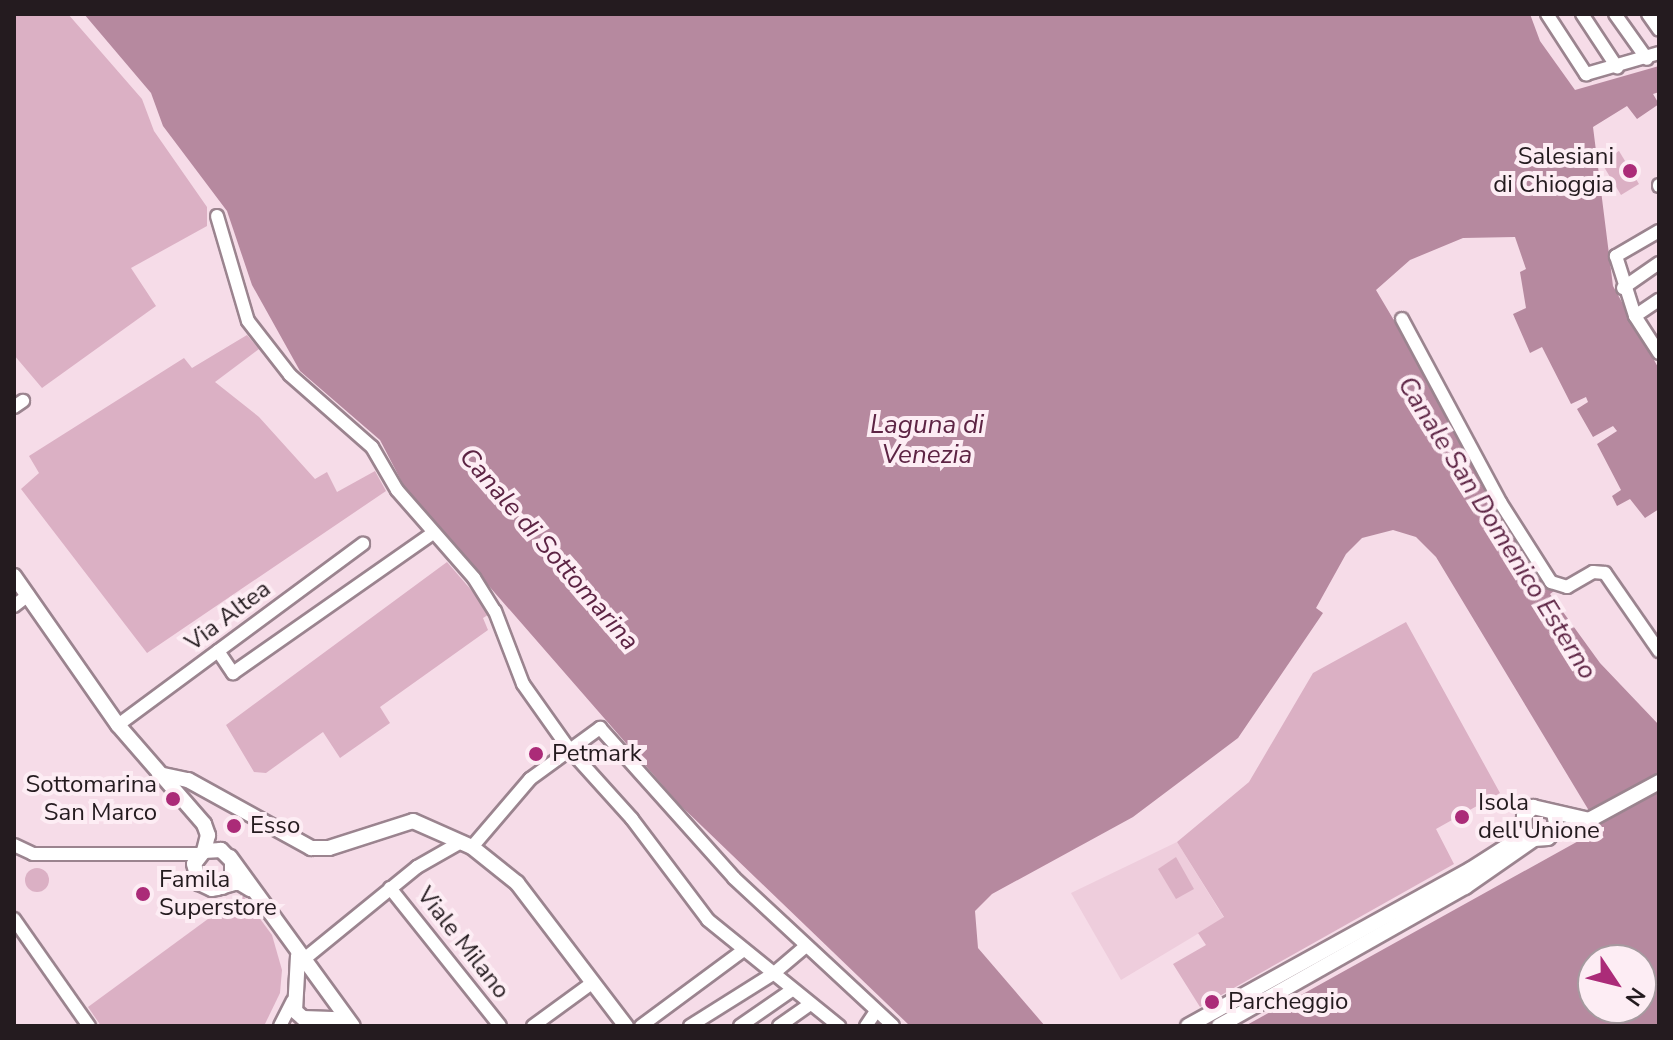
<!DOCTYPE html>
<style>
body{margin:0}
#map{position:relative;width:1673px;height:1040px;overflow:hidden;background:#f6dce8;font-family:"Nunito Sans",sans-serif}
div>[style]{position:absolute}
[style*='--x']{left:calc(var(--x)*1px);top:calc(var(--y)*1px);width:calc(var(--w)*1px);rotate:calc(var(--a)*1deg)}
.built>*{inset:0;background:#eecddc}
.green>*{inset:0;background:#dbb0c4}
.round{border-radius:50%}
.water>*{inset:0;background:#b6899f}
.roads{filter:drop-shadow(2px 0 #9b848f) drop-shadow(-2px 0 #9b848f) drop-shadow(0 2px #9b848f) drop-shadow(0 -2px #9b848f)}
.minor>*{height:12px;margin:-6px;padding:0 6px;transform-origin:6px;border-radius:6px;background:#fff}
.tertiary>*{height:14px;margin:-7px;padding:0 7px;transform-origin:7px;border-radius:7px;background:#fff}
.dots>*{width:22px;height:22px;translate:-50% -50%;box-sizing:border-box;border:4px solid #fdedf4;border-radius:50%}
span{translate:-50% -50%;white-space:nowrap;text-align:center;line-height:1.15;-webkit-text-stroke:8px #fdedf4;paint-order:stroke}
.poi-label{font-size:24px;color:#241b1f}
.right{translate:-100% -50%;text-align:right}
.left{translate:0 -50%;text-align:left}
.street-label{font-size:24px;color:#241b1f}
.water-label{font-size:26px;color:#5d2444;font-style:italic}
.frame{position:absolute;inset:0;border:16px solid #241b1f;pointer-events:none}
.north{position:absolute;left:1577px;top:944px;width:80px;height:80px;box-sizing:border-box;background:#fdedf4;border:2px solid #a6999f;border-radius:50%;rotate:125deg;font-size:22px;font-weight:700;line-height:32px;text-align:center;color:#241b1f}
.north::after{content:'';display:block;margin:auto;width:28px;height:36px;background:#ab2b78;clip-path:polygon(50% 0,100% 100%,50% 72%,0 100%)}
</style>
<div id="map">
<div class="built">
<div style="clip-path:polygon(1177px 842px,1224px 918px,1121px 980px,1071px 893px)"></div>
</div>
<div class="green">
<div style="clip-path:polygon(14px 14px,68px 14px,142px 99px,154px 131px,207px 207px,207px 226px,131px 268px,156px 306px,42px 388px,14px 355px)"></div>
<div style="clip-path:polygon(1619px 151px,1639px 184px,1621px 195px,1601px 162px)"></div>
<div style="clip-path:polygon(247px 335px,259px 349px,215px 382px,259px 417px,315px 479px,327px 472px,337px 492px,375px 471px,386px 491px,147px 653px,21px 489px,39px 473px,29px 456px,184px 358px,192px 368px)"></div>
<div style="clip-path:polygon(447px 562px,491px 613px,483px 618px,488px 630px,380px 707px,390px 723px,340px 758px,323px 732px,266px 773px,254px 772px,226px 725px)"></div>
<div style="clip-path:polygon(1406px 622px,1500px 793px,1436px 829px,1454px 864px,1200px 1007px,1173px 964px,1206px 945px,1198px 933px,1224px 917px,1177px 842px,1249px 782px,1313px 673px)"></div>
<div style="clip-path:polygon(1176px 857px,1194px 889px,1176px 899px,1158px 869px)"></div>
<div class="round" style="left:25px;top:868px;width:24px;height:24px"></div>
<div style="clip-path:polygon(242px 894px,272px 935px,282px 970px,280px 993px,264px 1026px,101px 1026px,88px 1007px)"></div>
</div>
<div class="water">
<div style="clip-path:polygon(evenodd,84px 14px,1530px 14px,1540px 41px,1575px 90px,1659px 66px,1659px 92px,1653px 94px,1659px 104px,1637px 119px,1627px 106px,1593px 127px,1613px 286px,1659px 369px,1659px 509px,1645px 518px,1630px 499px,1617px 506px,1612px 496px,1621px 490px,1597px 444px,1617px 431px,1613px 426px,1593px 437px,1577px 409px,1588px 402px,1586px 397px,1571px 404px,1542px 347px,1530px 353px,1513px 314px,1526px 308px,1520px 272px,1526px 269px,1515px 237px,1463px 238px,1410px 260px,1376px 290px,1456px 425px,1494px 502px,1554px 591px,1550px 594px,1600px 663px,1659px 725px,1659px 1026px,1245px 1026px,1600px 829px,1436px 557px,1416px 537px,1393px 530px,1362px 538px,1346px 554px,1316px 608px,1323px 613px,1238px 738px,1133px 817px,992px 894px,975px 911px,978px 948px,1045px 1026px,910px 1026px,679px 804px,407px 492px,380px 440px,300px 371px,252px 285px,227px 211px,163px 126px,151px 93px,84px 14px,1593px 960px,1641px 960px,1641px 1008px,1593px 1008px,1593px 960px)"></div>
</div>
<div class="roads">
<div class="minor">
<div style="--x:1547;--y:14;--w:72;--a:57"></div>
<div style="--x:1586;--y:74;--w:76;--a:-16"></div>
<div style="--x:1582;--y:14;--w:64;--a:56.6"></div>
<div style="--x:1615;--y:14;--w:55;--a:54.6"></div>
<div style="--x:1648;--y:14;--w:19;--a:55"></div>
<div style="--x:1659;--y:185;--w:1;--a:90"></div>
<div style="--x:217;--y:216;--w:109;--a:73.6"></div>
<div style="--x:248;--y:321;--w:68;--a:52.1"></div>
<div style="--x:290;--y:375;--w:109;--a:41.3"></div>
<div style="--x:372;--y:447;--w:50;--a:59.8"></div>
<div style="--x:397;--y:490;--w:117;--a:48.8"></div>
<div style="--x:474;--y:578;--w:39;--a:58"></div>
<div style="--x:495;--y:611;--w:78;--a:69"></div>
<div style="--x:523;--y:684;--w:80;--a:54.7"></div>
<div style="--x:569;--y:749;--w:94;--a:48"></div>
<div style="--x:632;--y:819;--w:126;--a:53"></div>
<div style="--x:708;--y:920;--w:169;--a:39"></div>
<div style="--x:1659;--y:231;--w:50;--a:149.8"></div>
<div style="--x:1616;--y:256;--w:63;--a:72.4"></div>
<div style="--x:1635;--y:316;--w:44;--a:57"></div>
<div style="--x:1623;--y:288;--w:44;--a:-34.8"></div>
<div style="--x:1635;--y:316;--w:29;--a:-34"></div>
<div style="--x:1402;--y:319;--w:208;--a:61.8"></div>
<div style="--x:1500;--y:502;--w:95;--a:57.5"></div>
<div style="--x:1551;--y:582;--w:17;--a:17"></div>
<div style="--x:1567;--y:587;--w:30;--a:-30"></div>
<div style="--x:1593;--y:572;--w:12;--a:5"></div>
<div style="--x:1605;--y:573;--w:95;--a:55.3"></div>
<div style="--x:14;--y:407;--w:11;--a:-34"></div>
<div style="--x:14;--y:606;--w:18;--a:-38"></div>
<div style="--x:218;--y:651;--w:27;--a:56"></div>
<div style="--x:233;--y:673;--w:244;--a:-35"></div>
<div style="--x:118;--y:725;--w:305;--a:-36.5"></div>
<div style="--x:14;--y:845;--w:21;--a:25"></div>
<div style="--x:33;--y:854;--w:167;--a:0"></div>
<div style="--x:472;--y:847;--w:89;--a:-49.5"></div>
<div style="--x:530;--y:779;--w:87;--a:-36.1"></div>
<div style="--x:600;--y:728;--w:201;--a:48.2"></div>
<div style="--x:734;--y:878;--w:217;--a:42.9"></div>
<div style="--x:390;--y:888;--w:176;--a:51.4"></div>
<div style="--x:14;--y:919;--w:131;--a:55"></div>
<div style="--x:303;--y:960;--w:147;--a:-39.2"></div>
<div style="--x:417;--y:867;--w:51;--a:-29.6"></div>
<div style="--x:280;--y:1026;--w:28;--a:-63"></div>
<div style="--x:533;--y:1026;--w:73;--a:-36.1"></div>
<div style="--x:641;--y:1026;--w:124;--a:-36.5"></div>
<div style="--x:690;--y:1026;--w:98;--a:-32.1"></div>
<div style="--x:773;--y:974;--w:43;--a:-40.3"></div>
<div style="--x:740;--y:1026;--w:63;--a:-34.7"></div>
<div style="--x:779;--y:1026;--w:38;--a:-35"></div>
<div style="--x:866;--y:1026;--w:18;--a:-56"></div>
</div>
<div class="tertiary">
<div style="--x:14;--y:576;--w:182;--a:55.1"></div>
<div style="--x:118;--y:725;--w:131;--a:49"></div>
<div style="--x:204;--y:824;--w:12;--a:70"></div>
<div style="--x:208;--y:835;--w:16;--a:104"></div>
<div style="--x:159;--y:774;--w:30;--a:12"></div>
<div style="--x:188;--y:780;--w:141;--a:28.9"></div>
<div style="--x:311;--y:848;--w:18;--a:0"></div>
<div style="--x:329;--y:848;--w:88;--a:-17.8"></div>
<div style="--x:413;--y:821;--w:64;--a:23.8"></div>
<div style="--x:472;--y:847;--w:58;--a:38.7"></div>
<div style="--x:517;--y:883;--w:180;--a:52.7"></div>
<div style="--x:1554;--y:813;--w:15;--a:79"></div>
<div style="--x:1557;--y:828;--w:13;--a:132"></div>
<div style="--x:1548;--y:838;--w:14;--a:176"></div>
<div style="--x:1534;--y:839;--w:11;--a:-142"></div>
<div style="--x:1525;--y:832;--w:16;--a:-94"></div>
<div style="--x:1524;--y:816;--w:13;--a:-45"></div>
<div style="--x:1533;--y:807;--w:57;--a:13.1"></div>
<div style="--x:1589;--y:820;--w:80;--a:-28.5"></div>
<div style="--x:230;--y:857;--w:209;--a:54"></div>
<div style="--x:222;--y:887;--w:15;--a:-48"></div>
<div style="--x:232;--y:876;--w:15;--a:-90"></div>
<div style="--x:232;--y:861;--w:16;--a:-135"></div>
<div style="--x:221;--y:850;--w:17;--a:177"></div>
<div style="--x:204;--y:851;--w:16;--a:128"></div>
<div style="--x:194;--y:864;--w:20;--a:75"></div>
<div style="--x:199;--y:883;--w:14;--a:25"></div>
<div style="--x:212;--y:889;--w:5;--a:-11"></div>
<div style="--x:217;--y:888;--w:18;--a:-16"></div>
<div style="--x:234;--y:883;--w:6;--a:0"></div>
<div style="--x:240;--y:883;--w:12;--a:31"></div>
<div style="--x:298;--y:956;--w:55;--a:93.1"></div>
<div style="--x:295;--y:1011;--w:11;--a:41"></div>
<div style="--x:303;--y:1018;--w:29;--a:2"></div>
<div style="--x:332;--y:1019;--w:12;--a:35"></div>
<div style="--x:1188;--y:1026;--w:322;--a:-29"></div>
<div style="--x:1470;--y:870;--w:46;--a:-32.7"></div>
<div style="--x:1509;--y:845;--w:22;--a:-51"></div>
<div style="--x:1219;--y:1026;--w:283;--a:-29.5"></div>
<div style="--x:1465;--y:887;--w:84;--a:-34.8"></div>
</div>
</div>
<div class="dots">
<div style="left:1630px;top:171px;background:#ab2b78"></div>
<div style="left:536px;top:754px;background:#ab2b78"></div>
<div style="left:173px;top:799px;background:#ab2b78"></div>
<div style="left:1462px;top:817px;background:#ab2b78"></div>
<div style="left:234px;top:826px;background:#ab2b78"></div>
<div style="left:143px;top:894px;background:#ab2b78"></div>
<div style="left:1212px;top:1002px;background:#ab2b78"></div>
</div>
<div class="poi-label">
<span class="right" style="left:1614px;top:171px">Salesiani<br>di Chioggia</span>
<span class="left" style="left:552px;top:754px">Petmark</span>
<span class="right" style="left:157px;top:799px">Sottomarina<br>San Marco</span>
<span class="left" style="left:1478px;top:817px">Isola<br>dell'Unione</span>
<span class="left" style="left:250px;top:826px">Esso</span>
<span class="left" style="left:159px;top:894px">Famila<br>Superstore</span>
<span class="left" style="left:1228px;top:1002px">Parcheggio</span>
</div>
<div class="street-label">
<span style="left:228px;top:616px;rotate:-37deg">Via Altea</span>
<span style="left:463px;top:943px;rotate:52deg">Viale Milano</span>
</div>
<div class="water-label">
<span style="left:927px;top:440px">Laguna di<br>Venezia</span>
<span style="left:1497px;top:528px;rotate:58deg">Canale San Domenico Esterno</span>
<span style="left:549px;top:549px;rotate:49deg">Canale di Sottomarina</span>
</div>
<div class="frame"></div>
<div class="north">N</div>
</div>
